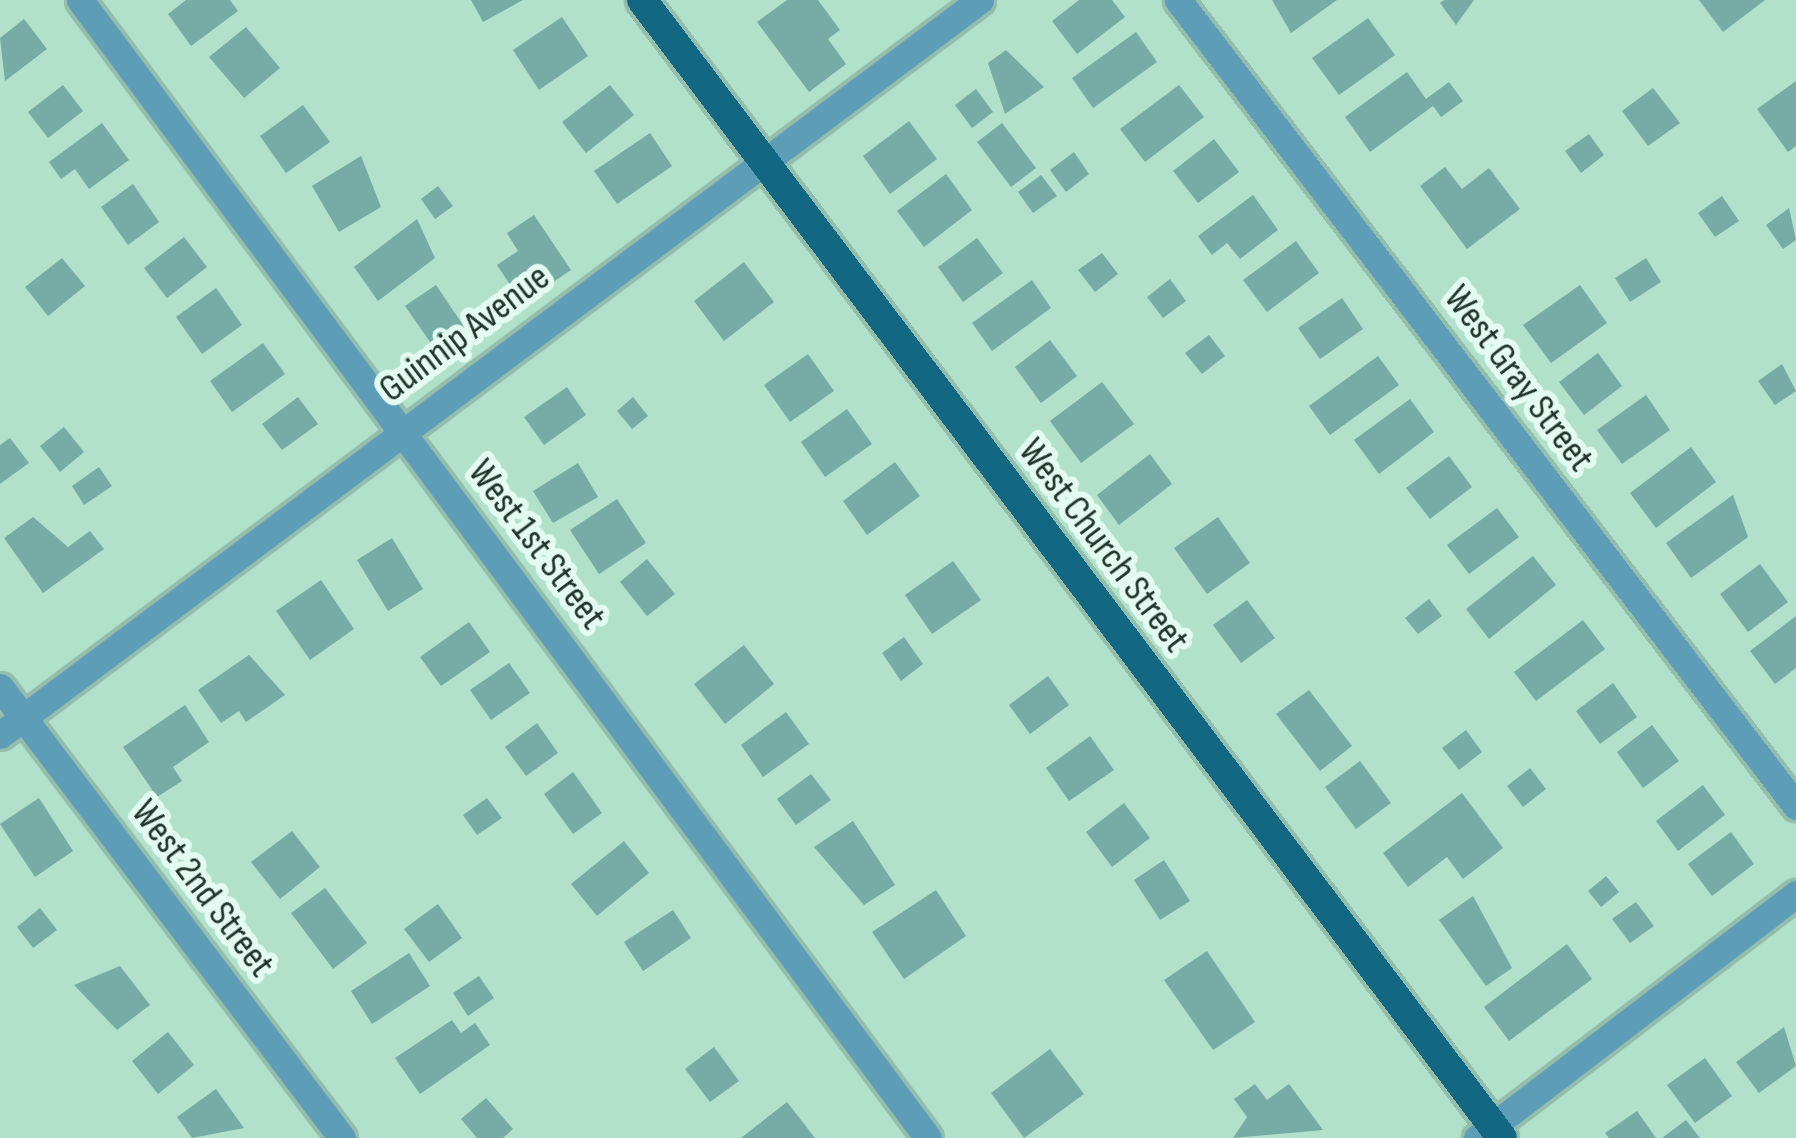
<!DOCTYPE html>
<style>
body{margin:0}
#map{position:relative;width:1796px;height:1138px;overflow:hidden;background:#b1e0cb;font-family:"Sofia Sans Condensed",sans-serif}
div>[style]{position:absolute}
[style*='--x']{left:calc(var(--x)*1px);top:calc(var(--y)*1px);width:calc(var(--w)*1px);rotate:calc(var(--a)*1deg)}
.building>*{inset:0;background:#76aca5}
.roads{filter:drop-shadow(3px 0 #94bdab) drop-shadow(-3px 0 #94bdab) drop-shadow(0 3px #94bdab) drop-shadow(0 -3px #94bdab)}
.street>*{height:27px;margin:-13.5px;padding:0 13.5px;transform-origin:13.5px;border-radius:13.5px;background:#5d9db7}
.primary>*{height:30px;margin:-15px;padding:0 15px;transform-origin:15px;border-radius:15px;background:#126883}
span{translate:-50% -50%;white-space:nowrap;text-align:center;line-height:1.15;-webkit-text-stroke:12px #e3fbf0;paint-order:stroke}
.street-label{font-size:39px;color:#20332b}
</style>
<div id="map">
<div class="building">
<div style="clip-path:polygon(186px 0,230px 0,238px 11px,191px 46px,168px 14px)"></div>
<div style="clip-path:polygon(471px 0,523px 0,483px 22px)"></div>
<div style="clip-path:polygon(787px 0,818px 0,840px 30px,828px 39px,846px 64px,809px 92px,757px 22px)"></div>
<div style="clip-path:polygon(1079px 0,1112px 0,1125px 17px,1077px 54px,1052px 21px)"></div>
<div style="clip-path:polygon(1272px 0,1337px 0,1291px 33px)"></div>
<div style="clip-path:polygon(1474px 0,1456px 25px,1440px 3px,1444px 0)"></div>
<div style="clip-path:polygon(1699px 0,1765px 0,1723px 32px)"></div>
<div style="clip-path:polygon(562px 17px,588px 56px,539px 90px,513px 50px)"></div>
<div style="clip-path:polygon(1368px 18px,1395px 55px,1339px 95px,1312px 58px)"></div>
<div style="clip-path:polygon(24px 19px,47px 49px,5px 81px,0 38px)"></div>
<div style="clip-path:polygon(246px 27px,280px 68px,244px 98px,209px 57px)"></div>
<div style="clip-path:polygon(1136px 32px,1157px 62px,1093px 108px,1072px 78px)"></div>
<div style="clip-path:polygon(1006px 50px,1044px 87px,1005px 114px,988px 63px)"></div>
<div style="clip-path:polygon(1407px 72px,1426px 99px,1449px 82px,1463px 101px,1441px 117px,1433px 106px,1370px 152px,1345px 117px)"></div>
<div style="clip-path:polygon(1796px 81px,1796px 146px,1788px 152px,1757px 109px)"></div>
<div style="clip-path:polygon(63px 85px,83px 111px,48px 138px,28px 112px)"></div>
<div style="clip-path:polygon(610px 85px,634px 115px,586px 153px,562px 122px)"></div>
<div style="clip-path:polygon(1179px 85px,1204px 117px,1145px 162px,1120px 129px)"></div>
<div style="clip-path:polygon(1653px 88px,1680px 123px,1648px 146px,1622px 111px)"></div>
<div style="clip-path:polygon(976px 89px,993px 112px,972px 128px,955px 105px)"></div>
<div style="clip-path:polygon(303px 105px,330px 142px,286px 173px,260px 136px)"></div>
<div style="clip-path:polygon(909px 121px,937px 159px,890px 194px,863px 156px)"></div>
<div style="clip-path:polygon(102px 123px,129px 160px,89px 189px,75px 169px,61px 179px,49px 162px)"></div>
<div style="clip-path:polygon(1002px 123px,1036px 168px,1011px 187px,977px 142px)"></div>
<div style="clip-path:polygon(650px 133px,672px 166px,617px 204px,594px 171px)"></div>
<div style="clip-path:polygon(1589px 134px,1604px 155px,1581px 173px,1565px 151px)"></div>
<div style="clip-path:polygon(1214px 139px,1239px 172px,1198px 203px,1173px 171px)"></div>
<div style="clip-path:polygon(1074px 152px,1089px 174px,1066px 192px,1050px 170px)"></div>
<div style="clip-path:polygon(361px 156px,381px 207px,339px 232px,312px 186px)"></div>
<div style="clip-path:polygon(1445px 167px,1462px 189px,1489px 168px,1520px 209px,1467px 249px,1420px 186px)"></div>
<div style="clip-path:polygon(946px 174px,972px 210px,924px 247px,897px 211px)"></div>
<div style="clip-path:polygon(1041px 175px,1057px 196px,1033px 213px,1018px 192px)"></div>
<div style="clip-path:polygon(133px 184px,159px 222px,128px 245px,101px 207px)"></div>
<div style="clip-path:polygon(438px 186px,453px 206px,435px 219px,421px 199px)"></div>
<div style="clip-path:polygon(1253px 195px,1278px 230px,1240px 259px,1227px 243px,1212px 255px,1198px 236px)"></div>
<div style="clip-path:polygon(1722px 196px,1739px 221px,1715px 237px,1698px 213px)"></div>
<div style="clip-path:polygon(1789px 208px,1796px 240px,1783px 249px,1766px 225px)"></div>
<div style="clip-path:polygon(534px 215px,571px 270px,522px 303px,497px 265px,518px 251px,507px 233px)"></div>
<div style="clip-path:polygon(417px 219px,435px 258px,378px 301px,354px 267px)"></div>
<div style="clip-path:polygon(184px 237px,207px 267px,167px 298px,144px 268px)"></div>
<div style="clip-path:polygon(977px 238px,1003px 273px,963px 302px,938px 267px)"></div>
<div style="clip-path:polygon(1296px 241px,1319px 273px,1267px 312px,1243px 280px)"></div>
<div style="clip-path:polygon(1102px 253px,1118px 274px,1095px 292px,1078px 270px)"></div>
<div style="clip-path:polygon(62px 258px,85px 286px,48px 316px,25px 287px)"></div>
<div style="clip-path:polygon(1646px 258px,1661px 282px,1630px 302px,1615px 278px)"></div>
<div style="clip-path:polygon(744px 262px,774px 302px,724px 341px,694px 301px)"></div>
<div style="clip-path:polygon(1170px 279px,1186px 301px,1163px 318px,1147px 297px)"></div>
<div style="clip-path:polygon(1032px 280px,1051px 308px,992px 351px,972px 323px)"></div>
<div style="clip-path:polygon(436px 285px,467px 331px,437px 352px,405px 306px)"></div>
<div style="clip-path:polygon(1580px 285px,1607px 323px,1551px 363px,1523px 325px)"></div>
<div style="clip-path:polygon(216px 288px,242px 325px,202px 354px,176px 317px)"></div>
<div style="clip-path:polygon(1342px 298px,1363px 329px,1320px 359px,1298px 328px)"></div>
<div style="clip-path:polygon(1209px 335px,1225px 356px,1202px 374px,1185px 353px)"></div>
<div style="clip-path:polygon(1050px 340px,1077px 376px,1041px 403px,1015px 367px)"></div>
<div style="clip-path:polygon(263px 343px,285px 374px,232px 412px,210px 381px)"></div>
<div style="clip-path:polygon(1598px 353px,1622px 386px,1584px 415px,1559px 382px)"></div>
<div style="clip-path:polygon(808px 354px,834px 391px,790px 422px,764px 385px)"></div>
<div style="clip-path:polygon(1378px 356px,1399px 385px,1330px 435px,1309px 406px)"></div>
<div style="clip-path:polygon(1782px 364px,1796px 391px,1775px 405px,1758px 381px)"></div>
<div style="clip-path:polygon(1102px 382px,1134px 424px,1081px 463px,1050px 421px)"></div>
<div style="clip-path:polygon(567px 387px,586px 415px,544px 445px,524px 417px)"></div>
<div style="clip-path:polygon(1646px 395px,1670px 430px,1622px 464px,1597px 430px)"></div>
<div style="clip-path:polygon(298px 397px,318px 424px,282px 450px,262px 424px)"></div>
<div style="clip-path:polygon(633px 397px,648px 416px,632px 429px,617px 411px)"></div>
<div style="clip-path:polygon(1410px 399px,1434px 432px,1379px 474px,1354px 440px)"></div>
<div style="clip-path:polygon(847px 409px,872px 444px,825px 477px,801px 442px)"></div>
<div style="clip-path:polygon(64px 427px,84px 452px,60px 472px,40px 446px)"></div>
<div style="clip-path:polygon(10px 438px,29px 463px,0 484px,0 445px)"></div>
<div style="clip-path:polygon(1691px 447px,1716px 482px,1656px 528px,1630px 493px)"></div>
<div style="clip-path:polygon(1150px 454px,1172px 484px,1119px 525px,1097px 495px)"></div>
<div style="clip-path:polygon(1449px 456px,1472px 487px,1430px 519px,1406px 488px)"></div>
<div style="clip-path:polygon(895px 462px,920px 496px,867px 535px,843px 501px)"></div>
<div style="clip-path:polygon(578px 463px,598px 497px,553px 523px,533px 491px)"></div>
<div style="clip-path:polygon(99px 467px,112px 486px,84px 505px,72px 486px)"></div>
<div style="clip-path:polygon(1733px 495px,1748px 537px,1691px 578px,1666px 543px)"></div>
<div style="clip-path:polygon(617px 499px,646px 543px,599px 574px,570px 530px)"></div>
<div style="clip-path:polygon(1497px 508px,1519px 537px,1469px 574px,1447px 545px)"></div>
<div style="clip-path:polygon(33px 517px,68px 547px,90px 531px,104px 549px,43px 593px,4px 538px)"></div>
<div style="clip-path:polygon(1218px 517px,1250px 563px,1207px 594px,1174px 548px)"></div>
<div style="clip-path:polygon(392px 538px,423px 589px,388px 611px,357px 560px)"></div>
<div style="clip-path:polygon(1533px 556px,1556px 585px,1489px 639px,1466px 609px)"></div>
<div style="clip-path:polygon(647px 559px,675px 594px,647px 616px,620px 582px)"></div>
<div style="clip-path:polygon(953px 561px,981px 600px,932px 634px,905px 595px)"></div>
<div style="clip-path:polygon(1760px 564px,1788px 602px,1748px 632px,1720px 594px)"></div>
<div style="clip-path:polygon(321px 580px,354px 629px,310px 660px,276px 611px)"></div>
<div style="clip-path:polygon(1429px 599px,1442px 616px,1418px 634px,1405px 618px)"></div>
<div style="clip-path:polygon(1247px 600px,1275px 638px,1241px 663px,1213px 625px)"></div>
<div style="clip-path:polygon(1796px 616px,1796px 668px,1775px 684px,1750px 651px)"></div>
<div style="clip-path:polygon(1583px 620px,1605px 649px,1536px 701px,1514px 672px)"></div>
<div style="clip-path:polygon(469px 622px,490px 652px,441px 686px,420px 657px)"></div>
<div style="clip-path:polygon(904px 637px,923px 664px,901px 681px,882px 653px)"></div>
<div style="clip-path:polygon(744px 645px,774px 684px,725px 724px,694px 684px)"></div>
<div style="clip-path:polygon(249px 655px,285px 695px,246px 722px,239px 711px,221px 723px,198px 690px)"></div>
<div style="clip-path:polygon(509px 663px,530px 693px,491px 720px,470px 690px)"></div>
<div style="clip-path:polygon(1048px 676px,1069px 705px,1030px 734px,1009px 705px)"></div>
<div style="clip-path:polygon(1613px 683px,1637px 717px,1600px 744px,1576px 711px)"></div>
<div style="clip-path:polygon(1309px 690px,1352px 746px,1320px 771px,1276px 714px)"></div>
<div style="clip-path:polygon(185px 705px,209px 742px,173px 767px,182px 781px,157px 797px,123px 747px)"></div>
<div style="clip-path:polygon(786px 712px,809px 744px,763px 777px,741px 745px)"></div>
<div style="clip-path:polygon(537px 723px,558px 753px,526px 776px,505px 747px)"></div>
<div style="clip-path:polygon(1652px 725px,1679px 761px,1643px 788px,1617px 752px)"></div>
<div style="clip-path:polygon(1466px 730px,1482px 752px,1459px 770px,1442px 748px)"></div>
<div style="clip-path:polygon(1090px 736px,1114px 770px,1069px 801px,1046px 768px)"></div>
<div style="clip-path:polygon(1360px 761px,1391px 803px,1356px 829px,1325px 787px)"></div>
<div style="clip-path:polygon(1530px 768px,1546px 789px,1523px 807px,1507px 786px)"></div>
<div style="clip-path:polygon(573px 772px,602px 813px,573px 834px,544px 794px)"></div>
<div style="clip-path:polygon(811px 774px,831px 800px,796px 825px,777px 799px)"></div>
<div style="clip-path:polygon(1703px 785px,1725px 815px,1678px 851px,1656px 821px)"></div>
<div style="clip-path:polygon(1462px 793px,1503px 848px,1463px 879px,1447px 857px,1408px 887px,1383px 853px)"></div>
<div style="clip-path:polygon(39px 798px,73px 851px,35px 877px,0 824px)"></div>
<div style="clip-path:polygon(487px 798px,502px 818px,477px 835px,463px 815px)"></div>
<div style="clip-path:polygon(1124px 803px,1150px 838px,1112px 867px,1086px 832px)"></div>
<div style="clip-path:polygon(853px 821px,895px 885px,864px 905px,814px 847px)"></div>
<div style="clip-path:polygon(292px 831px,320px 867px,280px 899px,251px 862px)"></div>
<div style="clip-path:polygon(1731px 832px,1754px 864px,1712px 896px,1688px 864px)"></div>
<div style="clip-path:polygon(624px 841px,649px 873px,597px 916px,571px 884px)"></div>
<div style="clip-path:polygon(1164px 860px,1190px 901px,1160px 920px,1134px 880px)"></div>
<div style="clip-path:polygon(1606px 876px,1619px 892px,1601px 907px,1588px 891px)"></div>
<div style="clip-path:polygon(325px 888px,367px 943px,333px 969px,291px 913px)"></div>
<div style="clip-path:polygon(936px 890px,966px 936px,904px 979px,872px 932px)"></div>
<div style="clip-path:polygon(1473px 896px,1512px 968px,1486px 986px,1439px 920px)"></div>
<div style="clip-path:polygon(1636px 902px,1654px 926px,1630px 943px,1612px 919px)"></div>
<div style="clip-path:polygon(438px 904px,462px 938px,429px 962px,404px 929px)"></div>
<div style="clip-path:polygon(40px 908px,57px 930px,33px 948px,17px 927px)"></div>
<div style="clip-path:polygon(673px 910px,691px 938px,643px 971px,624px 942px)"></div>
<div style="clip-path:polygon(1567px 944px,1592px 979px,1509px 1041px,1484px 1007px)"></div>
<div style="clip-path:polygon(1207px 951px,1255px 1022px,1213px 1050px,1164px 980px)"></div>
<div style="clip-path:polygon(409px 953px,430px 986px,372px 1024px,351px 991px)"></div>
<div style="clip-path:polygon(120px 966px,150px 1005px,117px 1030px,74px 985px)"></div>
<div style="clip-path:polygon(479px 976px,494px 998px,468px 1016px,453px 993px)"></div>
<div style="clip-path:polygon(452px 1020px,461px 1033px,475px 1023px,490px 1045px,420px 1094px,395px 1058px)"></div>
<div style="clip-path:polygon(1784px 1027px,1796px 1066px,1759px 1093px,1736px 1062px)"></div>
<div style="clip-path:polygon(168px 1032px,194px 1065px,158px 1094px,132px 1061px)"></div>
<div style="clip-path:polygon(714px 1047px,739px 1081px,710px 1102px,685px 1069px)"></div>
<div style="clip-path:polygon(1050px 1049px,1084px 1094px,1024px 1138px,991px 1093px)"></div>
<div style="clip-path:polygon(1705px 1058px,1732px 1096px,1695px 1123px,1667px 1085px)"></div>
<div style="clip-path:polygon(1255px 1084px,1267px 1100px,1289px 1084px,1323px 1130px,1233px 1138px,1247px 1117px,1234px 1099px)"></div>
<div style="clip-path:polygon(216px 1089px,244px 1128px,192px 1138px,177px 1117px)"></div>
<div style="clip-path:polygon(486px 1098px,513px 1129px,503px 1138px,477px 1138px,461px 1119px)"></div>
<div style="clip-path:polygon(787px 1102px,815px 1138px,741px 1138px)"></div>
<div style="clip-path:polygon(1637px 1111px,1656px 1138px,1609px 1138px,1605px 1133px)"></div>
<div style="clip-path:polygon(1686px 1120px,1700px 1138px,1662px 1138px)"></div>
</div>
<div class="roads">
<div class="street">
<div style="--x:80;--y:0;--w:1419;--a:53.31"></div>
<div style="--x:1178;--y:0;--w:1016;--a:52.52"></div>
<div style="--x:0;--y:687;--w:566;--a:52.83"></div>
<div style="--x:0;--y:735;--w:1225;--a:-36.87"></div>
<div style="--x:1477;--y:1138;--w:402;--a:-37.4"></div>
</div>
<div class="primary">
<div style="--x:642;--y:0;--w:1426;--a:52.92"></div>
</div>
</div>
<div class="street-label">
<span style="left:465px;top:334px;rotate:-37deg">Guinnip Avenue</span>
<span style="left:1518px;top:379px;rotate:53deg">West Gray Street</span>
<span style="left:536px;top:545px;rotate:53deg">West 1st Street</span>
<span style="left:1103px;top:546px;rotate:53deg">West Church Street</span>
<span style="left:202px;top:889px;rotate:53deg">West 2nd Street</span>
</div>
</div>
